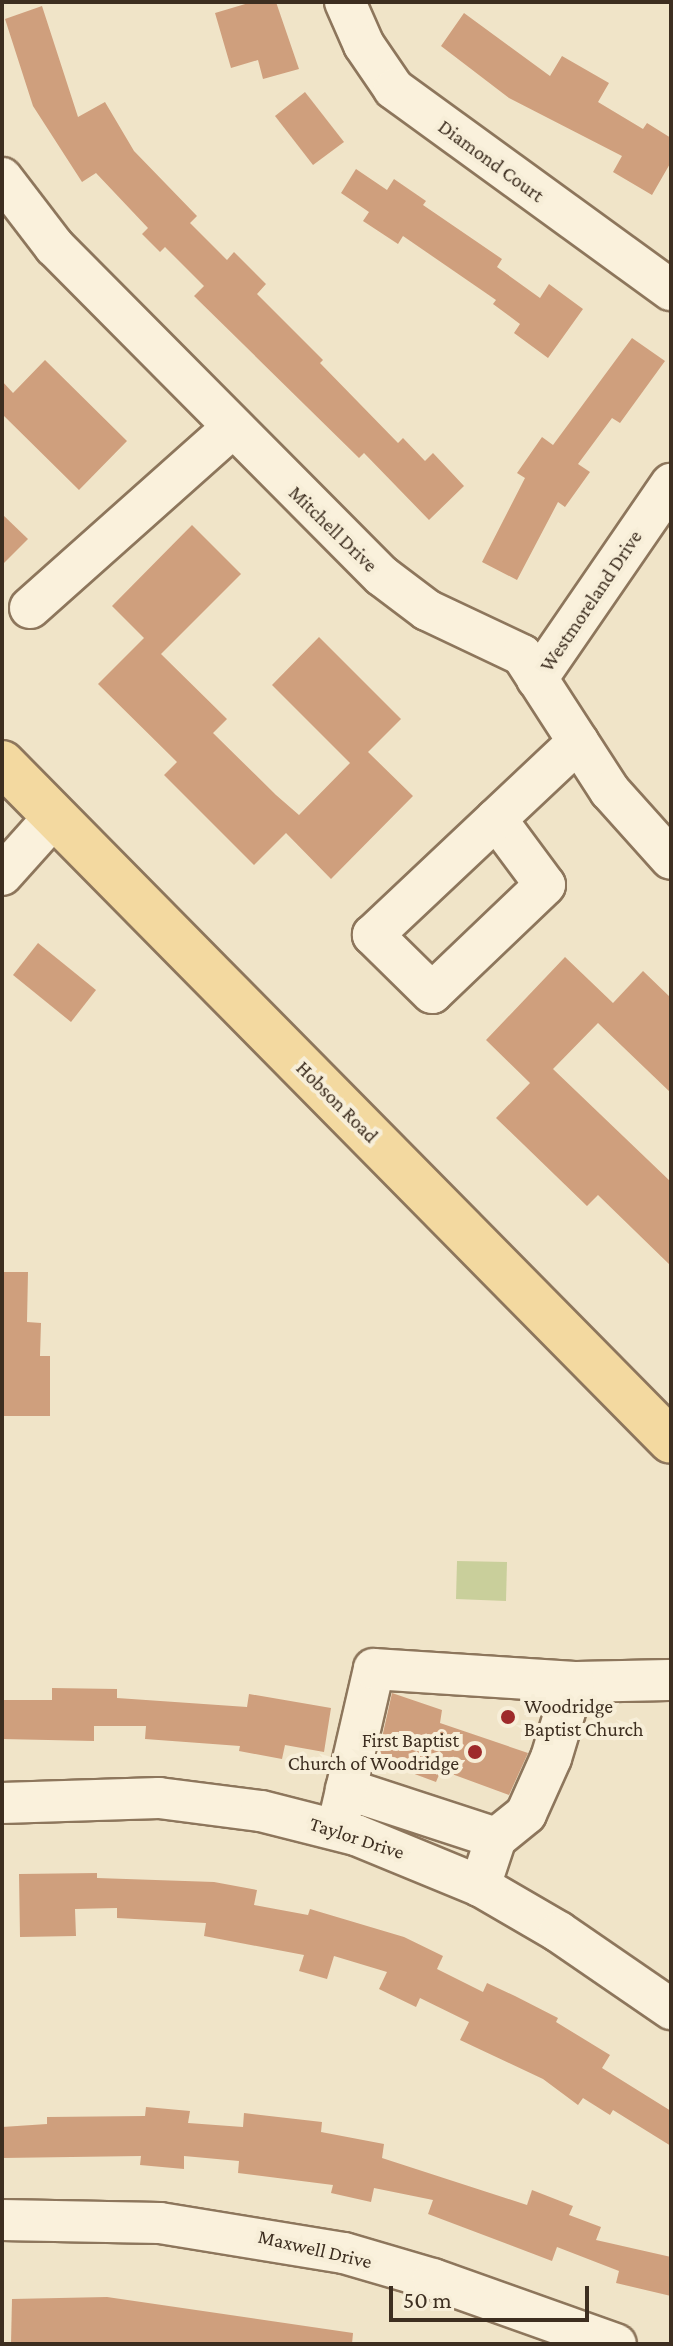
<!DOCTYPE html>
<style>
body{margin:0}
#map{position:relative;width:673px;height:2346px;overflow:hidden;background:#f0e4c8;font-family:"Crimson Pro",serif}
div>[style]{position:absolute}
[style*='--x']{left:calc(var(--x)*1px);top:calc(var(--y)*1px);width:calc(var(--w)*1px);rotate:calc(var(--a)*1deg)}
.green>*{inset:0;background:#c9cf9b}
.building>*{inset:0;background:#cf9f7d}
.roads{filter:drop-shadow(2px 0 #8d765c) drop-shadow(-2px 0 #8d765c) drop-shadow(0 2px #8d765c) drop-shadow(0 -2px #8d765c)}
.minor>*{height:40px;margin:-20px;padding:0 20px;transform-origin:20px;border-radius:20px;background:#faf1dc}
.major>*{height:44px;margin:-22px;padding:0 22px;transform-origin:22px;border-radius:22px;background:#f3d9a0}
.dots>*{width:22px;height:22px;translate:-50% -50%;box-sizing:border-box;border:4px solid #f7eed8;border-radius:50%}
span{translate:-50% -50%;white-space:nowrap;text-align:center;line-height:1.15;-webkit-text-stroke:8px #f7eed8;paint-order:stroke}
.street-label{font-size:20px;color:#3d2e20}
.poi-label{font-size:20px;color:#3d2e20}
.left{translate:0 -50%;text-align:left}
.right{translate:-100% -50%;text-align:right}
.frame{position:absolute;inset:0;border:4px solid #3d2e20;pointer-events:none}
.scale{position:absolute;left:389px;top:2286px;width:200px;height:36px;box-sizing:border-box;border:4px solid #3d2e20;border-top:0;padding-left:10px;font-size:24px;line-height:28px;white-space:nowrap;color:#3d2e20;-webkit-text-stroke:6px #f7eed8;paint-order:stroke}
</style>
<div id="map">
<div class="green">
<div style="clip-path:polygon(457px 1561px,507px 1562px,506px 1601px,456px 1599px)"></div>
</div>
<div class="building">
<div style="clip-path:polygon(252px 2px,276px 2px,299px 69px,263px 79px,258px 60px,231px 68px,215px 13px)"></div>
<div style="clip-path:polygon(42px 6px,78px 117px,105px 102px,134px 151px,197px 216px,190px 223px,227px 260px,234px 252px,266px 284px,257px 294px,323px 360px,320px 363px,398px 443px,403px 438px,425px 461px,433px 453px,464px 486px,429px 520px,364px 453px,359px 458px,194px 296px,204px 286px,165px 247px,160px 252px,142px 234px,148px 228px,96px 173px,82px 182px,33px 106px,5px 19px)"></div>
<div style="clip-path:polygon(464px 13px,550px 76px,562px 56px,609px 83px,598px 102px,643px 129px,647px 123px,671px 138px,671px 162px,652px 195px,613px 172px,622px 156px,509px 98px,441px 46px)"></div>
<div style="clip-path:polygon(305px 92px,344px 142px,313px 165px,275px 116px)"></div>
<div style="clip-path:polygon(356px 169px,387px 190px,394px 179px,426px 201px,423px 205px,502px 259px,497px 267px,540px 298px,549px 284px,583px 309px,548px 358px,514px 333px,520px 324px,493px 304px,496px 300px,403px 236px,398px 244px,363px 221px,369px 212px,341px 193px)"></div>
<div style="clip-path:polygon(632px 338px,665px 361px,620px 423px,612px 418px,578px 464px,590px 472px,565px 507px,558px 502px,517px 580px,482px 562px,525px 478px,517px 473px,542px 437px,553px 445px)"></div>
<div style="clip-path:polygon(45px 360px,127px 441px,79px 490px,2px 414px,2px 381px,13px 393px)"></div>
<div style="clip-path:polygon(2px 514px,28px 539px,2px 565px)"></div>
<div style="clip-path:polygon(192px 525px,241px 574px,161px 654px,227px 719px,213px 733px,276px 795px,299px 815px,350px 763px,272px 685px,319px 637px,401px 719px,368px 752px,413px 796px,331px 879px,286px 833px,254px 865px,164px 775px,177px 762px,98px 684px,144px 638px,112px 606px)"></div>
<div style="clip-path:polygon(38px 943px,96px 990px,71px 1022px,13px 975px)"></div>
<div style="clip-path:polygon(565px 957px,613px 1003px,643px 971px,671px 998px,671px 1093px,598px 1023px,553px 1069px,671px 1182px,671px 1266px,598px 1195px,587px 1206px,496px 1118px,530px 1083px,486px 1040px)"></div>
<div style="clip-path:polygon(2px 1272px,28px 1272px,27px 1322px,41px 1323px,40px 1356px,50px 1356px,50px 1416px,2px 1416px)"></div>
<div style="clip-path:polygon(52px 1688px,117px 1689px,117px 1698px,247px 1707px,249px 1694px,331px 1708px,324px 1752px,285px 1745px,282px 1759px,239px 1751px,240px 1746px,145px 1739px,146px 1726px,94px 1726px,94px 1741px,2px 1739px,2px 1700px,52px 1700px)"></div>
<div style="clip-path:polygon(392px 1693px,442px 1710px,440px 1723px,528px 1753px,509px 1795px,441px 1770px,436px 1782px,377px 1760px)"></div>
<div style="clip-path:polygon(97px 1873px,97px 1878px,214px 1882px,257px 1890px,254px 1905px,308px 1915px,310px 1909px,404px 1937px,443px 1956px,437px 1969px,483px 1992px,487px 1983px,515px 1996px,558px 2018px,556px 2022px,610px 2055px,602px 2068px,671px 2111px,671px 2146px,613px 2110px,610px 2115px,583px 2098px,578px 2105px,543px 2079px,460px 2040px,469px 2022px,420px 1998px,416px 2007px,379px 1989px,387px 1972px,334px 1956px,327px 1979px,299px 1971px,304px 1955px,204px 1936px,206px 1923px,117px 1918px,117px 1908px,75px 1909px,76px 1936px,20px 1937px,19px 1874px)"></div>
<div style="clip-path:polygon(146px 2107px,190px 2111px,188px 2123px,243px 2127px,244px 2113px,322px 2122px,321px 2132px,384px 2144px,382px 2158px,527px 2205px,532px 2190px,573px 2206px,569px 2215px,601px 2227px,596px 2240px,671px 2257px,671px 2296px,616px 2283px,619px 2271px,557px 2247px,552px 2261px,428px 2214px,433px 2200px,374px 2188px,371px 2202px,331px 2193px,333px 2185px,238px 2173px,239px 2161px,184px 2156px,184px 2169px,140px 2165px,141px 2156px,2px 2158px,2px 2127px,47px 2124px,47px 2117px,145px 2116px)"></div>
<div style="clip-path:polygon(107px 2297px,353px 2333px,352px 2344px,11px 2344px,12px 2299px)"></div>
</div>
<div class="roads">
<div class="minor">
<div style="--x:345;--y:2;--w:47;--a:66.2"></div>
<div style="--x:364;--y:45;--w:53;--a:55.7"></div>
<div style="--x:394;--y:89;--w:342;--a:36"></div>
<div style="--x:2;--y:178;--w:86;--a:52.6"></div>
<div style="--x:54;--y:246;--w:465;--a:45.2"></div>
<div style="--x:382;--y:576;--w:56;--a:37.1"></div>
<div style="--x:427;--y:610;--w:105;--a:25.3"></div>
<div style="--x:522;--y:655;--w:162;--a:57.1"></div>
<div style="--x:610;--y:791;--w:91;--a:48.1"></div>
<div style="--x:30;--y:608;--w:271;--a:-41.7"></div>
<div style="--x:537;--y:679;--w:237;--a:-55.5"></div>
<div style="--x:496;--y:819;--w:82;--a:53.4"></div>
<div style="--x:545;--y:885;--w:156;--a:136.3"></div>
<div style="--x:432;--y:993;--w:83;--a:-135.5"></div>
<div style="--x:373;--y:935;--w:282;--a:-43.3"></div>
<div style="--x:2;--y:875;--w:79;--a:-48.1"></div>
<div style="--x:574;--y:1682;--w:97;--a:-1.2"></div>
<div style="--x:346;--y:1789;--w:158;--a:18.1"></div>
<div style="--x:2;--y:1803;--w:157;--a:-1.8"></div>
<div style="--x:159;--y:1798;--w:103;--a:7.3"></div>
<div style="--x:261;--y:1811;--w:98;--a:14.2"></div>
<div style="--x:356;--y:1835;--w:134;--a:22.4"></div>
<div style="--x:480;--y:1886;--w:91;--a:30.2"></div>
<div style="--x:559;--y:1932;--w:136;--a:34.5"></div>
<div style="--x:337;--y:1829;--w:164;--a:-77"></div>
<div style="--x:374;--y:1669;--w:200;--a:3.7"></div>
<div style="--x:574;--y:1682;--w:79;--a:106.8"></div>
<div style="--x:551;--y:1758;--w:61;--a:114.1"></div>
<div style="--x:526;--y:1814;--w:38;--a:141"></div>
<div style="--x:496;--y:1838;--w:51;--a:108.4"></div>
<div style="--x:2;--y:2220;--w:158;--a:1.1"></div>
<div style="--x:160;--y:2223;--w:186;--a:9.3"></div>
<div style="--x:344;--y:2253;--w:93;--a:16.3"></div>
<div style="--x:433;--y:2279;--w:194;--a:19.6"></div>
</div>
<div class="major">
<div style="--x:2;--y:763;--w:952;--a:45.38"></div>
</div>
</div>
<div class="dots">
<div style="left:508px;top:1717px;background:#9e2a2b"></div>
<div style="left:475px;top:1752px;background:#9e2a2b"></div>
</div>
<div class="street-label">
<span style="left:491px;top:161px;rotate:36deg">Diamond Court</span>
<span style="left:333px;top:529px;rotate:44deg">Mitchell Drive</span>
<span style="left:591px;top:601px;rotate:-56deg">Westmoreland Drive</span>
<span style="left:337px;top:1102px;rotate:45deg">Hobson Road</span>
<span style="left:357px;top:1838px;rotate:18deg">Taylor Drive</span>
<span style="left:315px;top:2249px;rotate:13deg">Maxwell Drive</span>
</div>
<div class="poi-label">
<span class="left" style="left:524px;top:1718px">Woodridge<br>Baptist Church</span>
<span class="right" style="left:459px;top:1752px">First Baptist<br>Church of Woodridge</span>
</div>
<div class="frame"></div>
<div class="scale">50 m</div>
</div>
